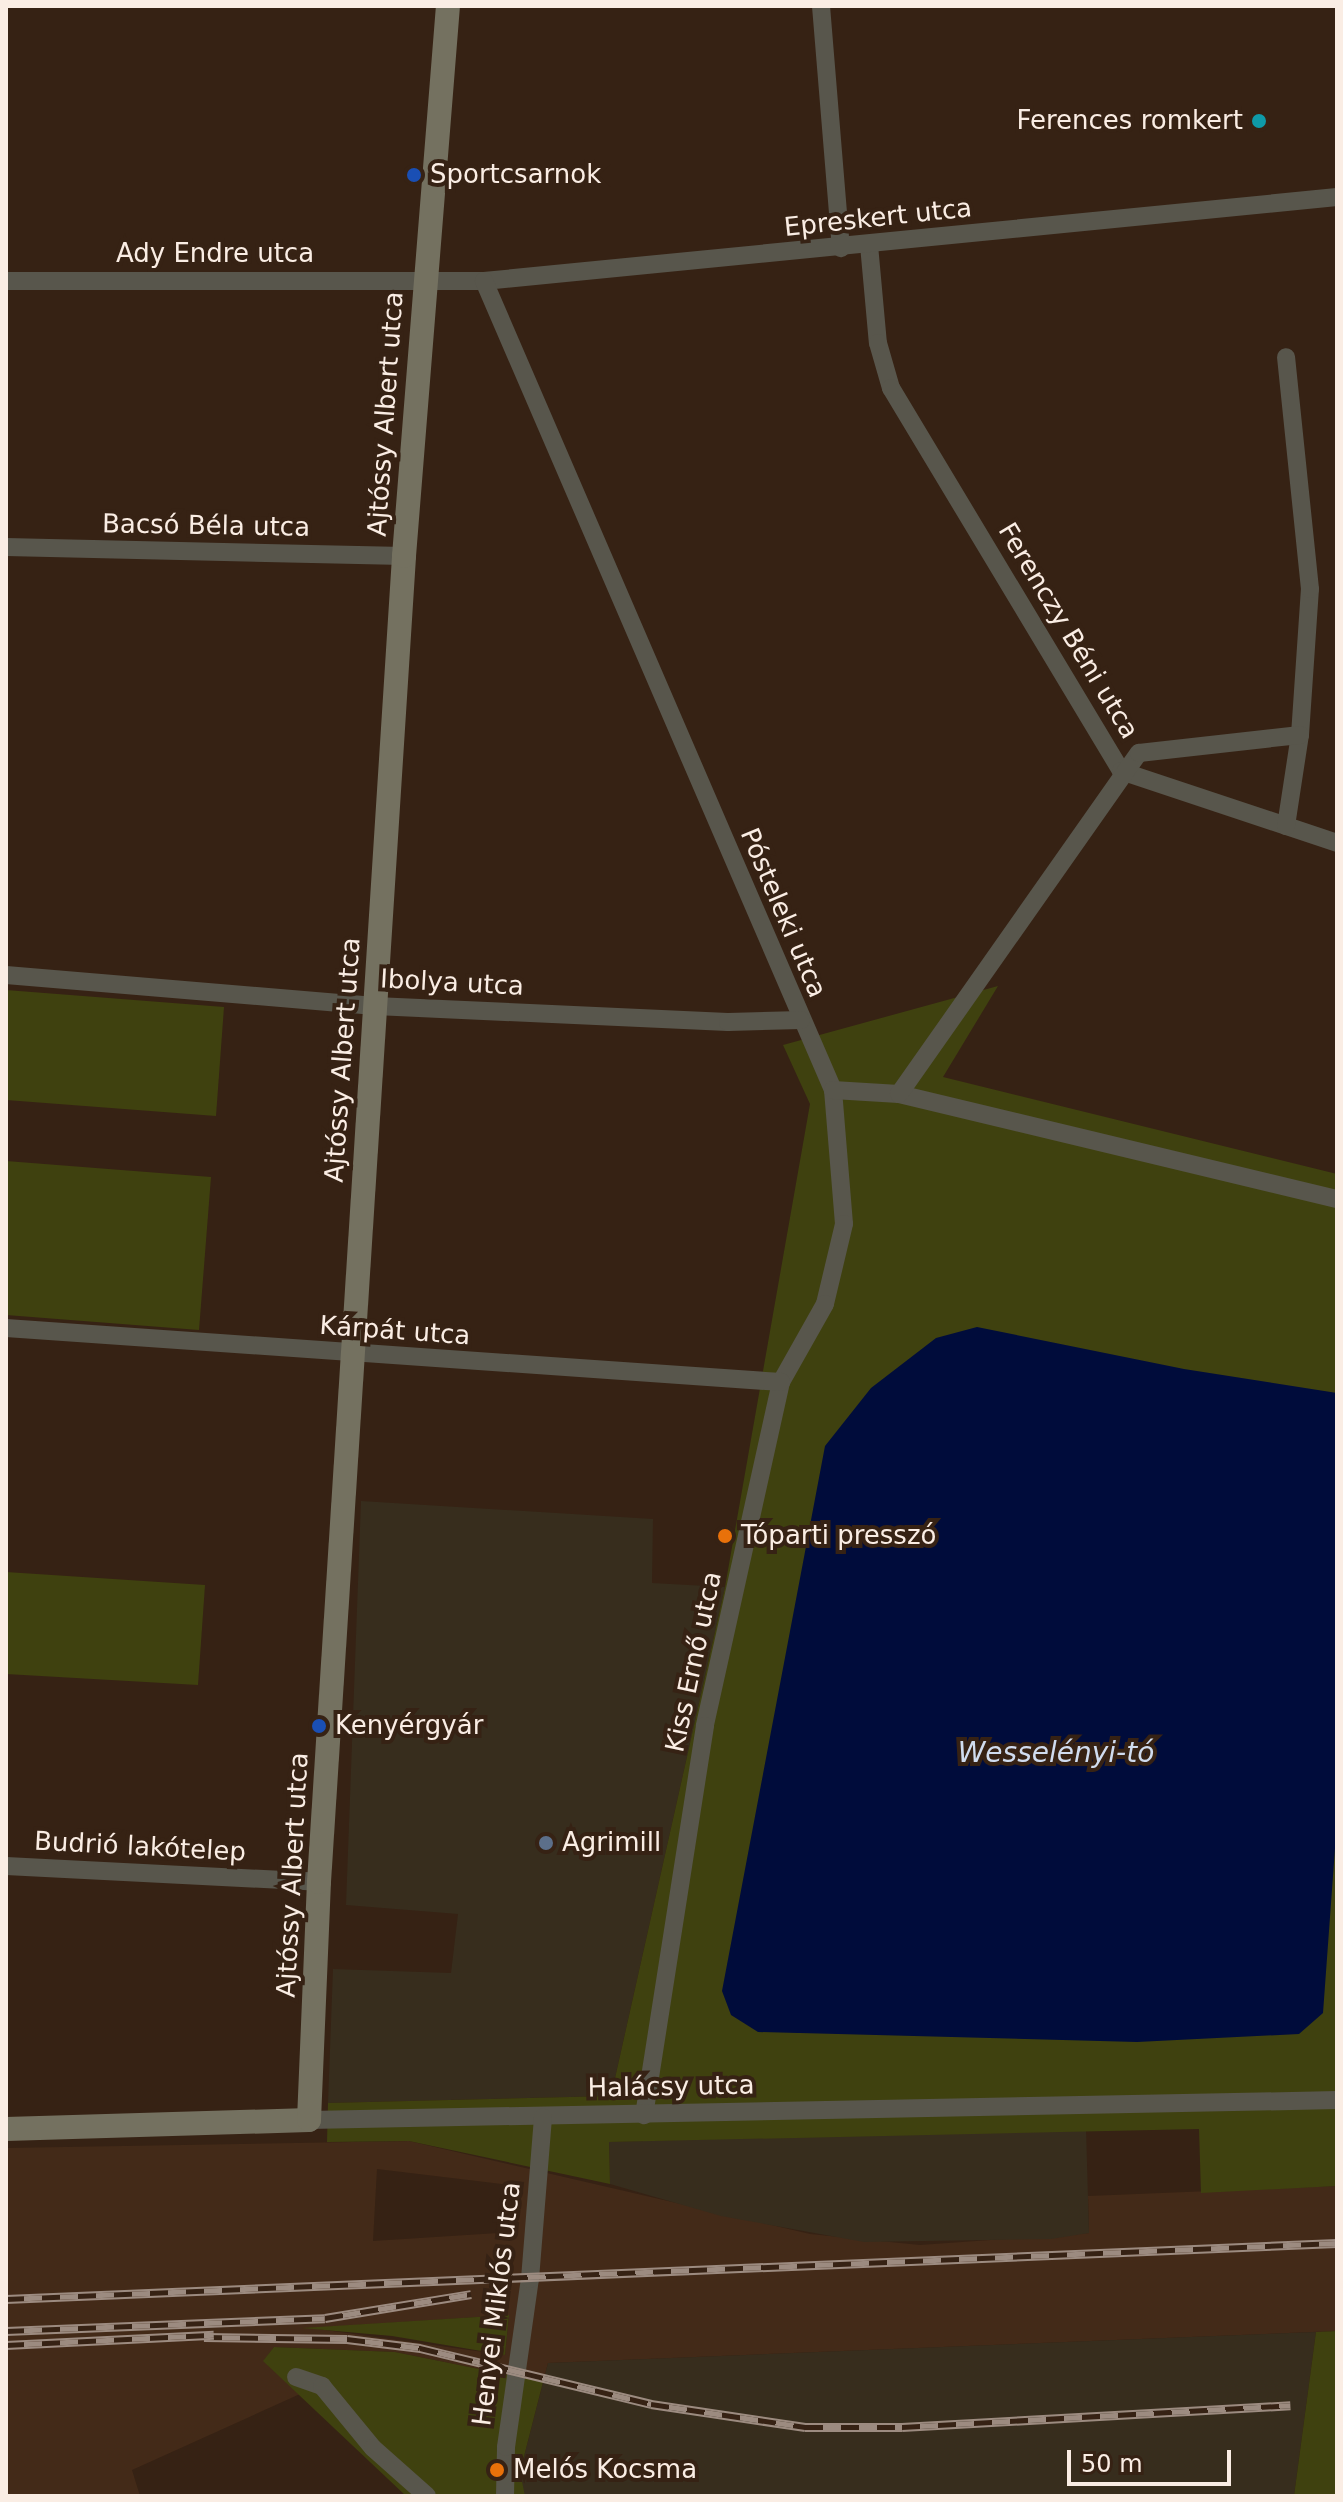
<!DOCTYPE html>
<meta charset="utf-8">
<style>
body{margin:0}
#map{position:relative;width:1343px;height:2502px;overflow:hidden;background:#362214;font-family:"DejaVu Sans",sans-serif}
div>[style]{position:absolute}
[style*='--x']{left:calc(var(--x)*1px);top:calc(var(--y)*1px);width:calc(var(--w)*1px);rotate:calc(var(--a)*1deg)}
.built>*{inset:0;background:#432a18}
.industrial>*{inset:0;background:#372d1d}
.green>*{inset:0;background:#3f410f}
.water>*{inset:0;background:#000c3b}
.street>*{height:18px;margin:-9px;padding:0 9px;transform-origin:9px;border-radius:9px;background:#58564c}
.secondary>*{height:24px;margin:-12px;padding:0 12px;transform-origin:12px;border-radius:12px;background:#747160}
.rail>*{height:9px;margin-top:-4.5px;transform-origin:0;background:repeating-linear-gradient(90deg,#362214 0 18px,#9c8b80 0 36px);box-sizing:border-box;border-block:2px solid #9c8b80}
.dots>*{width:22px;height:22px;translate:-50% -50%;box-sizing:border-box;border:4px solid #362214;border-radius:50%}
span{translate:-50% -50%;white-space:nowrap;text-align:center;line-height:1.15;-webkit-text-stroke:8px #362214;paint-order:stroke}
.poi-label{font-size:26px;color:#faede4}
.right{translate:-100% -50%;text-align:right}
.left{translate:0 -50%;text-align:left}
.street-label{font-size:26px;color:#faede4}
.water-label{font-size:28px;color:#d0dcef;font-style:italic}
.frame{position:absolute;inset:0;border:8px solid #faede4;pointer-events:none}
.scale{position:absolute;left:1067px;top:2450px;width:164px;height:36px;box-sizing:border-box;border:4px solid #faede4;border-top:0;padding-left:10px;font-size:24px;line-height:28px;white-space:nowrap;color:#faede4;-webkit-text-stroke:6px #362214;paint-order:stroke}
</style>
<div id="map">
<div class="built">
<div style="clip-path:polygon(evenodd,409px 2141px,810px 2234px,920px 2245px,1089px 2233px,1088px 2196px,1337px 2186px,1337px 2331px,548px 2363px,543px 2382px,395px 2352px,274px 2347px,264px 2361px,300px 2394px,132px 2470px,140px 2496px,6px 2496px,6px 2148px,409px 2141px,377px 2169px,519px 2186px,512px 2232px,373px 2241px,377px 2169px,409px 2141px,509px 2315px,505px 2355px,311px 2328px,312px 2328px,509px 2315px)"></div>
</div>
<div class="industrial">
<div style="clip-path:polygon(361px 1501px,653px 1519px,652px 1583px,725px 1587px,611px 2096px,328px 2103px,333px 1969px,451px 1973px,458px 1914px,346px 1905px)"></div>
<div style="clip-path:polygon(1086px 2128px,1089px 2233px,1051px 2239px,864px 2242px,721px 2216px,610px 2184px,609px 2142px)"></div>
<div style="clip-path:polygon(1316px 2332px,1294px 2496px,524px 2496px,520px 2472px,548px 2363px)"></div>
</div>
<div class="green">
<div style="clip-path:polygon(998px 986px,943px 1077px,1337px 1174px,1337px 2186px,1201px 2193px,1199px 2129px,609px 2142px,610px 2184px,409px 2141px,327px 2142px,328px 2103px,611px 2096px,725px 1587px,810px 1104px,783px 1045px)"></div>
<div style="clip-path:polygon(6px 990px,224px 1007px,216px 1116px,6px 1100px)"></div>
<div style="clip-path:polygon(6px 1161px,211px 1177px,199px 1330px,6px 1315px)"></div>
<div style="clip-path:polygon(6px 1572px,205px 1585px,198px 1685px,6px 1674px)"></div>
<div style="clip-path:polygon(509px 2315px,505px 2355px,392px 2336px,302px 2328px)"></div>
<div style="clip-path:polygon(1337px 2331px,1337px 2496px,1294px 2496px,1316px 2332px)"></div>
<div style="clip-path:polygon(274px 2347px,395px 2352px,543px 2382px,520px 2472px,525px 2496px,406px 2496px,263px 2361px)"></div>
</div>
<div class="water">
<div style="clip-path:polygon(977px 1327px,1184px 1369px,1337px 1393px,1337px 1821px,1323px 2013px,1299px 2034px,1137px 2042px,758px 2032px,731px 2015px,722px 1991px,825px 1446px,871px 1388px,936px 1338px)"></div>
</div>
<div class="street">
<div style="--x:821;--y:6;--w:243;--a:85.3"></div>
<div style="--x:869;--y:245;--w:98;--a:84.8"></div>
<div style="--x:878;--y:343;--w:47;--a:73.9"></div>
<div style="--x:891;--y:388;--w:447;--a:59"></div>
<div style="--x:6;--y:281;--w:478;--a:0"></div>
<div style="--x:484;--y:281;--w:857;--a:-5.62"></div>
<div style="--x:484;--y:281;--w:881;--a:66.66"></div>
<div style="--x:833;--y:1090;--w:134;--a:85.3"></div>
<div style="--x:844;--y:1224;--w:82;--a:103.4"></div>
<div style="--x:825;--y:1304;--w:90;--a:119.4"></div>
<div style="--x:781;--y:1382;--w:352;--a:102.5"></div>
<div style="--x:705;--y:1726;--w:394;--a:98.9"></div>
<div style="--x:6;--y:547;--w:398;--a:1.3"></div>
<div style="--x:1121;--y:771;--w:228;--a:18.4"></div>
<div style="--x:1286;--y:826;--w:92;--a:-81.3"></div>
<div style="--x:1300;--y:735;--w:146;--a:-86.1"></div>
<div style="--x:1310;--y:589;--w:233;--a:-95.9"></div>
<div style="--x:6;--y:975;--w:370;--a:4.8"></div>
<div style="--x:375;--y:1006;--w:353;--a:2.6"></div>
<div style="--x:728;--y:1022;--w:73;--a:-1.6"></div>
<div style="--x:833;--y:1090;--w:66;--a:3.5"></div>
<div style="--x:899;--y:1094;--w:450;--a:13.5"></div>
<div style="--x:899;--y:1094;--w:417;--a:-54.9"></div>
<div style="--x:1139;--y:753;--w:162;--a:-6.4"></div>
<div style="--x:6;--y:1328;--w:777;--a:3.99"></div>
<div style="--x:6;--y:1866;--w:313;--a:2.9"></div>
<div style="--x:309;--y:2120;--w:1028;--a:-1.11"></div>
<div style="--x:296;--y:2377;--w:28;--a:19"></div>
<div style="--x:322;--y:2386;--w:80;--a:50.6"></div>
<div style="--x:373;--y:2448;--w:72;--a:41.6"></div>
<div style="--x:505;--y:2496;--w:49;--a:-88.8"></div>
<div style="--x:506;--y:2447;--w:170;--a:-81.9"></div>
<div style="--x:530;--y:2279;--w:162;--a:-85.4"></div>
</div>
<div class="secondary">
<div style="--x:6;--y:2129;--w:303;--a:-1.7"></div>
<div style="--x:309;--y:2120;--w:238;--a:-87.6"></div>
<div style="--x:319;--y:1882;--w:1329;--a:-86.33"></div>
<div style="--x:404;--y:556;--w:552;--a:-85.43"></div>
</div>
<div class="rail">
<div style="--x:6;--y:2299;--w:1332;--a:-2.41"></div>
<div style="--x:6;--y:2331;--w:319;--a:-2.3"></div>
<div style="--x:325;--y:2318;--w:148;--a:-9.3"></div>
<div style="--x:204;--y:2337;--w:143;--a:0.8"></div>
<div style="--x:347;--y:2339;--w:74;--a:7"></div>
<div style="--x:420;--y:2348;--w:238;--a:13.6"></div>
<div style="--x:651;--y:2404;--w:156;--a:8.5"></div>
<div style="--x:805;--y:2427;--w:97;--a:0"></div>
<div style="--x:902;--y:2427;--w:389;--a:-3.2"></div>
<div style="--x:6;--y:2345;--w:208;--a:-2.8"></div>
</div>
<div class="dots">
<div style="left:1259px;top:121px;background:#0f9aa8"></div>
<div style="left:414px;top:175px;background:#1a4fb4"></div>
<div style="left:725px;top:1536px;background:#e8710a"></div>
<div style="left:319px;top:1726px;background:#1a4fb4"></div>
<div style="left:546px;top:1843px;background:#5c6f8a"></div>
<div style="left:497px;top:2470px;background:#e8710a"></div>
</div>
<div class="poi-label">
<span class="right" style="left:1243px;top:121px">Ferences romkert</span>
<span class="left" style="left:430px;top:175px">Sportcsarnok</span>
<span class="left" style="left:741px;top:1536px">Tóparti presszó</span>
<span class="left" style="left:335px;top:1726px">Kenyérgyár</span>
<span class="left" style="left:562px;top:1843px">Agrimill</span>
<span class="left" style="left:513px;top:2470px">Melós Kocsma</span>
</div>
<div class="street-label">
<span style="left:878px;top:218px;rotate:-6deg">Epreskert utca</span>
<span style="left:215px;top:254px">Ady Endre utca</span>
<span style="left:386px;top:414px;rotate:-86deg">Ajtóssy Albert utca</span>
<span style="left:206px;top:526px;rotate:1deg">Bacsó Béla utca</span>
<span style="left:1068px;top:631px;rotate:59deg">Ferenczy Béni utca</span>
<span style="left:783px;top:913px;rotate:67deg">Pósteleki utca</span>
<span style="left:452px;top:983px;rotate:3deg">Ibolya utca</span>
<span style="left:343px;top:1060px;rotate:-86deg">Ajtóssy Albert utca</span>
<span style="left:395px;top:1331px;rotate:4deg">Kárpát utca</span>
<span style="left:694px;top:1662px;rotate:-78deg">Kiss Ernő utca</span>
<span style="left:140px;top:1847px;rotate:3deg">Budrió lakótelep</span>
<span style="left:293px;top:1875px;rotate:-87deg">Ajtóssy Albert utca</span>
<span style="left:671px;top:2087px;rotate:-1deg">Halácsy utca</span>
<span style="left:497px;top:2304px;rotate:-83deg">Henyei Miklós utca</span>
</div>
<div class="water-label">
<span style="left:1056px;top:1753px">Wesselényi-tó</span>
</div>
<div class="frame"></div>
<div class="scale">50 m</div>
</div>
